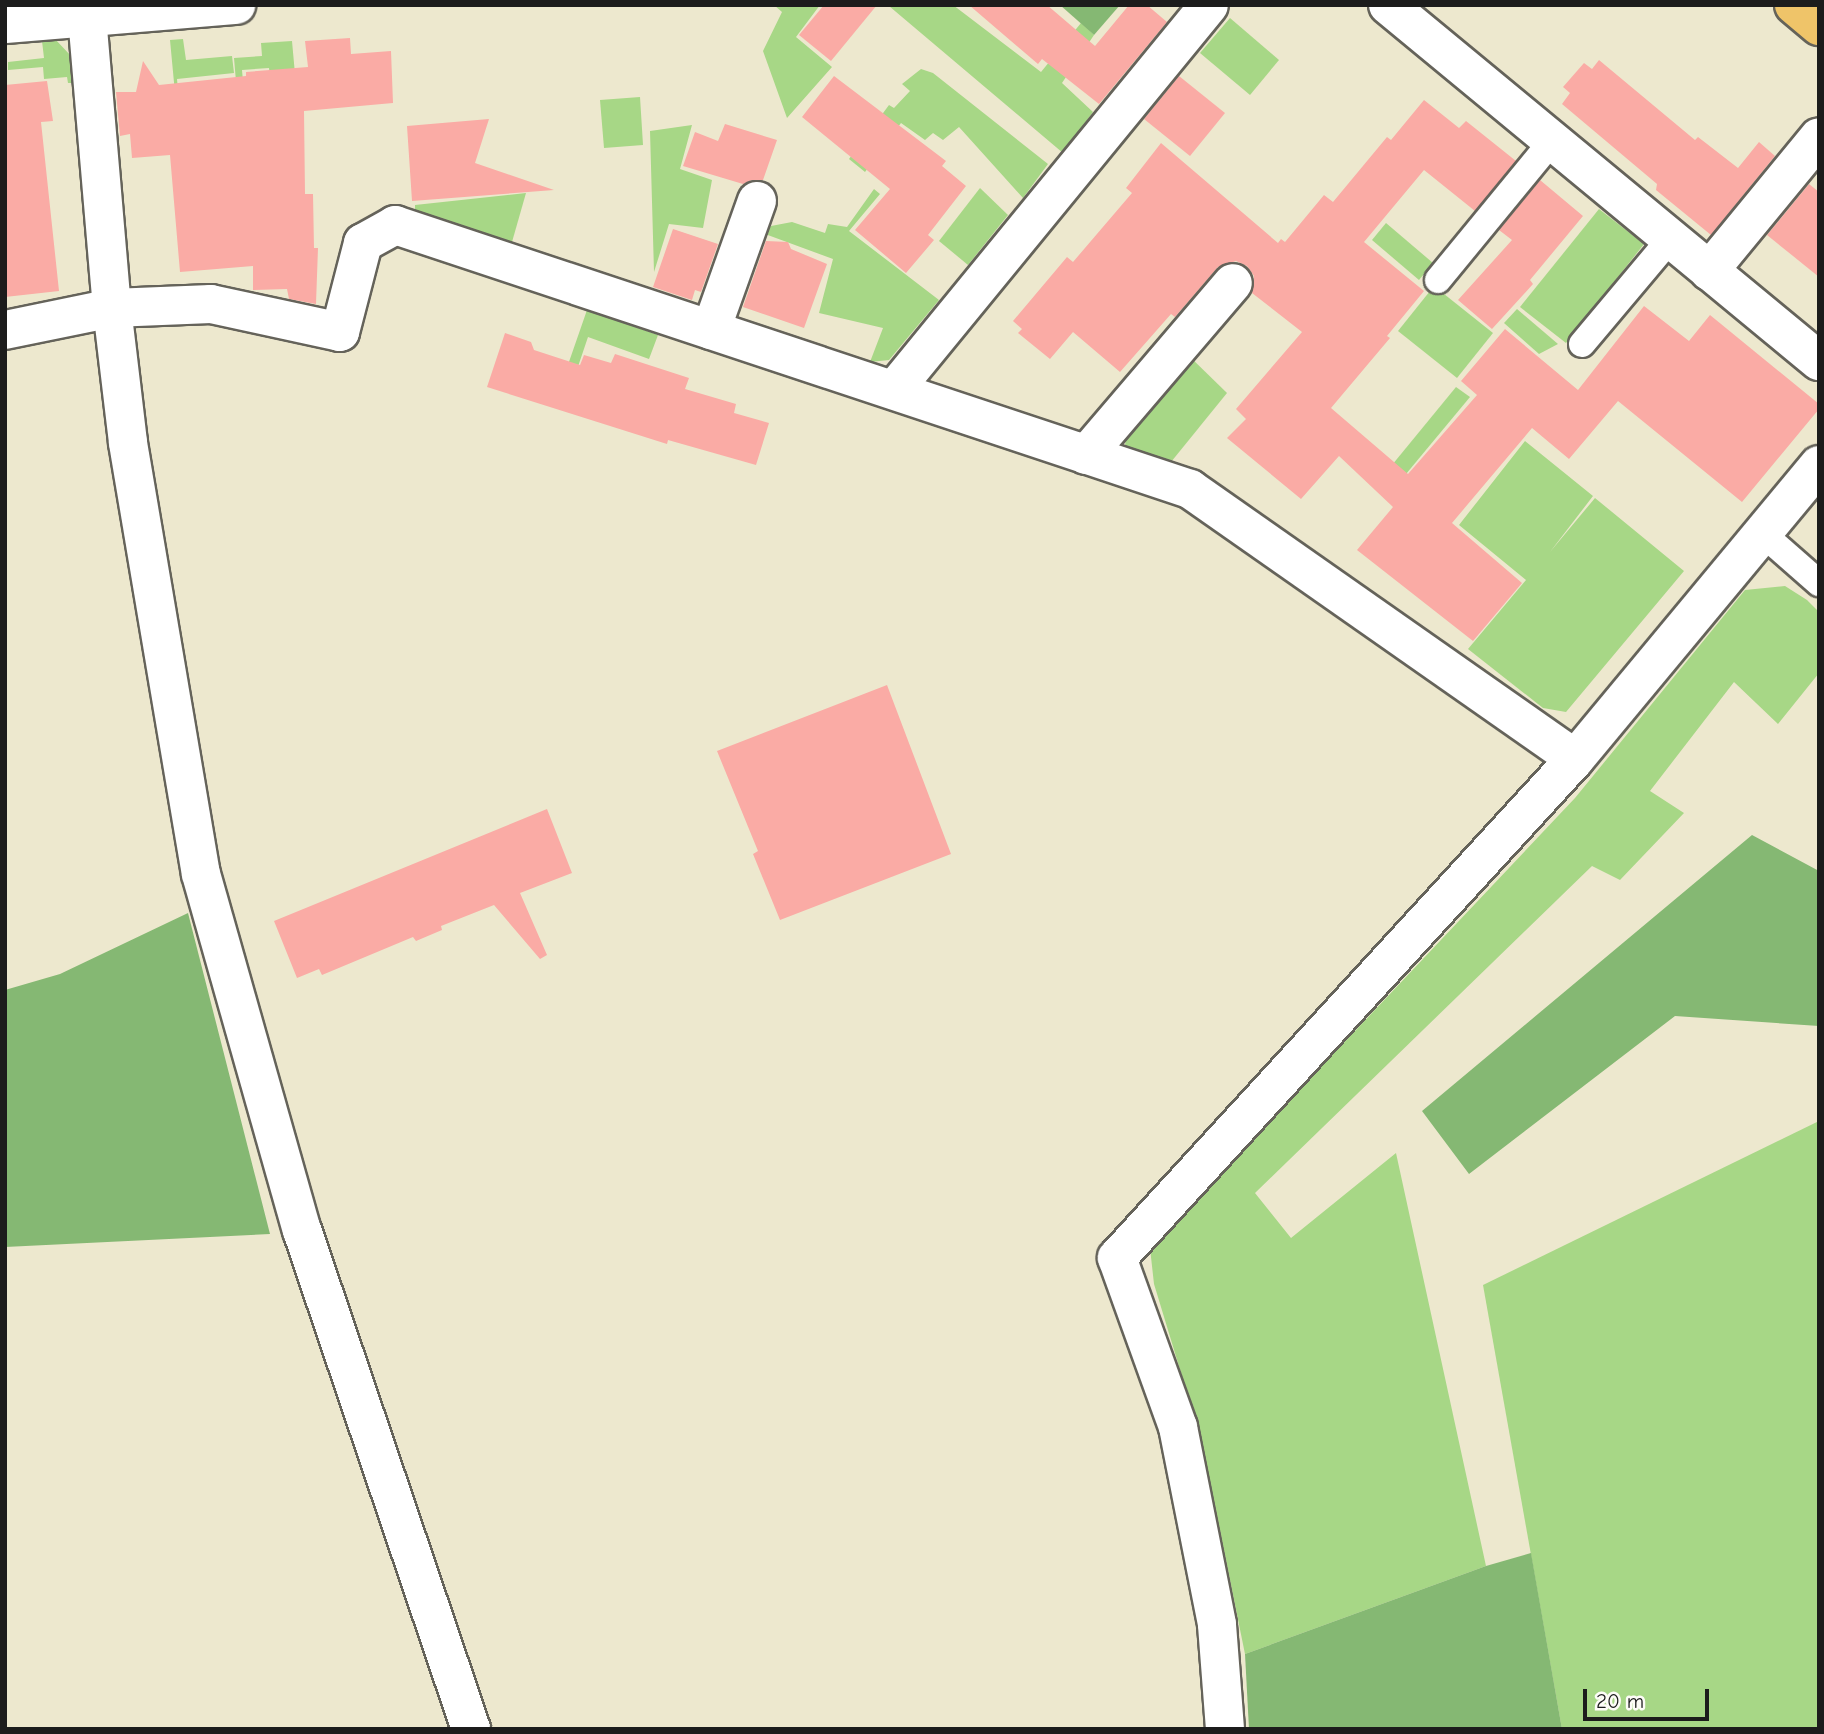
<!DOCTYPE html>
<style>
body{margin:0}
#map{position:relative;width:1824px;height:1734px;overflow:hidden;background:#ede8ce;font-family:"Comic Neue",sans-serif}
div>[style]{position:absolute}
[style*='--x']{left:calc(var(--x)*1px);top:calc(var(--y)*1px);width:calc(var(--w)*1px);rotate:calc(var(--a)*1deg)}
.green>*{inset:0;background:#a7d786}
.forest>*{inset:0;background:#85b873}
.building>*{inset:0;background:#faaba5}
.roads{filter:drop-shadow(2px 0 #65635a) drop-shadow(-2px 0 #65635a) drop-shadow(0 2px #65635a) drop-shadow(0 -2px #65635a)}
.lane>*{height:26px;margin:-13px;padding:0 13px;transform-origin:13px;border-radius:13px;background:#fff}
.street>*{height:38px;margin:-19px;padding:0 19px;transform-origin:19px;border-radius:19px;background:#fff}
.highway>*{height:38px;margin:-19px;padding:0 19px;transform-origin:19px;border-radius:19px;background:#efc469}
span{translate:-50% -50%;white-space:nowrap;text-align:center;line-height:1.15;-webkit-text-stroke:7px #fdfcf7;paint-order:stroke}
.frame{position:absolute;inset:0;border:7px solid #1c1c1c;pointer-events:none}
.scale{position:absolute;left:1583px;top:1689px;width:126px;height:32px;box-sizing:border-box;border:4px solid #1c1c1c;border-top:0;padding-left:9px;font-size:21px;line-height:24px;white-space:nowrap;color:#1c1c1c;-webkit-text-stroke:5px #fdfcf7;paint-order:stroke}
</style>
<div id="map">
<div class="green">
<div style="clip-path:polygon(774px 5px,820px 5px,796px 37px,832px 67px,787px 118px,763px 51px,782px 12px)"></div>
<div style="clip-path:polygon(953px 5px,1041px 72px,1081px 23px,1094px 35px,1062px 83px,1093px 112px,1063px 153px,889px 6px)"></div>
<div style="clip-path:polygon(1230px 18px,1279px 60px,1250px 95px,1200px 53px)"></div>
<div style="clip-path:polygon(55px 39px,71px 56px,74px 83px,68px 83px,67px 77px,44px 79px,43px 67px,8px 70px,8px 62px,44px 58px,42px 41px)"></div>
<div style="clip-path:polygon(183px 39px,186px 60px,232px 56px,234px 73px,177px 79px,184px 156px,181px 157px,170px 40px)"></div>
<div style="clip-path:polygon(292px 41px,296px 85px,271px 87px,269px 68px,242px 70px,245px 104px,238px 105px,234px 58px,262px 56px,261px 43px)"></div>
<div style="clip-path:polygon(921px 69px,933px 73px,1048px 164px,1023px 198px,959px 127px,943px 140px,933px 133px,925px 140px,901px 123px,865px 172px,849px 159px,889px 105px,894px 108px,910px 91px,902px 84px)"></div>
<div style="clip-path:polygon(640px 97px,643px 145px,604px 148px,600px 100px)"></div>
<div style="clip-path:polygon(692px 125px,680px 169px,712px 180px,703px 228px,669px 224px,654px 272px,650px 131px)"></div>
<div style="clip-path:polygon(980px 188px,1008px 215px,968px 265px,939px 241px)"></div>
<div style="clip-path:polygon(874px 189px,880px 194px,849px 231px,939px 300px,889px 360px,870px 362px,883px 328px,819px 313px,833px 259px,765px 234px,771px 226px,792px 222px,825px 233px,828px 224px,847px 227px)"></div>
<div style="clip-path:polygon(526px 193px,512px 242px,415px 213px,415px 205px)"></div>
<div style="clip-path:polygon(1599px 209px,1644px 244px,1566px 343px,1520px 307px)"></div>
<div style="clip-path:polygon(1386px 223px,1433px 263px,1419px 280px,1372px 240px)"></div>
<div style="clip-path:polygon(1434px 286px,1493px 333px,1457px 378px,1398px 331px)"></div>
<div style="clip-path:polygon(1517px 309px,1558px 344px,1539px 354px,1504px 323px)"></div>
<div style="clip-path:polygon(587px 310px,658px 335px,649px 359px,588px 337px,564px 408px,554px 405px)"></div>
<div style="clip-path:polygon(1186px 353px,1227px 393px,1171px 462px,1125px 446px,1127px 429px)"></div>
<div style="clip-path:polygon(1456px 387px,1470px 397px,1406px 474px,1383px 476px)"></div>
<div style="clip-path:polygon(1525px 441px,1593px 496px,1550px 552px,1595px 498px,1684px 571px,1566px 712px,1543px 708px,1468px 649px,1526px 580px,1459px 525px)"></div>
<div style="clip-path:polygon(1785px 586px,1807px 600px,1819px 612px,1819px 673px,1778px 724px,1734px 682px,1650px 791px,1684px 813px,1620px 880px,1592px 866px,1255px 1193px,1291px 1238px,1396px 1153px,1486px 1566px,1245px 1654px,1202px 1442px,1154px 1284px,1150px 1248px,1575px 798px,1745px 590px)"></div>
<div style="clip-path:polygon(1819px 1121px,1819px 1729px,1562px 1729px,1483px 1285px)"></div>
</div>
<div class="forest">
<div style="clip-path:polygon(1060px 5px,1120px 5px,1094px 35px)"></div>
<div style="clip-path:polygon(1752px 835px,1819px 871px,1819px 1026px,1675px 1016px,1469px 1174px,1422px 1111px)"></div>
<div style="clip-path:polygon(188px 913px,270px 1234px,5px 1247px,5px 990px,60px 974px)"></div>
<div style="clip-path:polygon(1531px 1553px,1562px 1729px,1249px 1729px,1245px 1654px,1486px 1566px)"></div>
</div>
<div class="building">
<div style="clip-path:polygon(824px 5px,877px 5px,831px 61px,799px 35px)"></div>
<div style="clip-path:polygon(969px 5px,1047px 5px,1095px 46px,1129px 5px,1147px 5px,1167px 22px,1099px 104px,1042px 59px,1038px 64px)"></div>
<div style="clip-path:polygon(350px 38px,351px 54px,391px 51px,393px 103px,304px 111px,305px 194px,313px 194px,314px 248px,318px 248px,316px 304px,289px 299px,287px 289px,253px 290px,253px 266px,180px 272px,170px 155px,132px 158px,130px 134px,120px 136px,116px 92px,136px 92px,143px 61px,159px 85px,246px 76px,246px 72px,308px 67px,305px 41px)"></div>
<div style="clip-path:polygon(1599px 60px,1695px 140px,1698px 137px,1738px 168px,1759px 142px,1775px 156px,1711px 235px,1656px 190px,1657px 184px,1562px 104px,1570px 93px,1563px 87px,1584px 63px,1592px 69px)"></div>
<div style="clip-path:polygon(834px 76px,946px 161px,942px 166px,966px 186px,928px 235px,934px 240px,906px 273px,855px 230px,890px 189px,802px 117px)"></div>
<div style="clip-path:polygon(1179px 76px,1225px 113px,1190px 156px,1144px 119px)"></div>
<div style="clip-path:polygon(47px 81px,53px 121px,41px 122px,59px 291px,5px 297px,5px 85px)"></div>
<div style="clip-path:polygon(1424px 100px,1459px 128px,1466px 121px,1516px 161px,1475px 211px,1424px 170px,1364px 242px,1424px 291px,1387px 336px,1390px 338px,1331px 408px,1408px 474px,1477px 395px,1461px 381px,1505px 329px,1578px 390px,1644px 306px,1689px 341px,1710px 315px,1819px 404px,1819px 409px,1742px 502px,1618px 401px,1569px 459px,1532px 428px,1452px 523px,1522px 583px,1473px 641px,1357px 550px,1393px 507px,1339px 456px,1301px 499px,1227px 438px,1246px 419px,1236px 409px,1302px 332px,1252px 293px,1254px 276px,1247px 266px,1236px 261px,1218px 267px,1175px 317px,1171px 314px,1120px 372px,1073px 332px,1050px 359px,1018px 333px,1022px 329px,1013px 321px,1067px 257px,1073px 262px,1132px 193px,1126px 188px,1161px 143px,1278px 243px,1281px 239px,1285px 242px,1324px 195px,1333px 202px,1387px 137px,1391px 140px)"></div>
<div style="clip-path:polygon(489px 119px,475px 163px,554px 190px,412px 201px,407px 126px)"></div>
<div style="clip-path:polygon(725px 124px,777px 140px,763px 180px,752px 180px,743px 184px,683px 166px,695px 132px,718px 141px)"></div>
<div style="clip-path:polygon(1540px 180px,1583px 216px,1530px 280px,1533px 284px,1492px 329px,1458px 300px,1512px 240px,1499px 230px)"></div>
<div style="clip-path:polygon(1809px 184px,1819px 192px,1819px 277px,1767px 235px)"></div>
<div style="clip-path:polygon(673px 229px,718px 244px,701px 292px,695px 290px,692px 300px,653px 287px)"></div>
<div style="clip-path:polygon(766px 241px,788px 242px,791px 249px,827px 264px,804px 328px,743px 307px)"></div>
<div style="clip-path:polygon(505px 333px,531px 342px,534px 350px,580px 365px,584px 355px,611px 363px,615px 354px,689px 378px,685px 389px,736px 404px,734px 413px,769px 423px,756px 465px,668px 440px,667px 444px,487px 387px)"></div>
<div style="clip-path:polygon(887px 685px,951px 854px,780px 920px,753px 854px,758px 851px,717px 751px)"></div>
<div style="clip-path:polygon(547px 809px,572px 873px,520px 893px,547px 955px,540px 959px,494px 905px,441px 926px,442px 930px,416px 941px,413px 937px,322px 975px,319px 969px,297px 978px,274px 921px)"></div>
</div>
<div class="roads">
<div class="lane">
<div style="--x:1438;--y:280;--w:180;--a:-50.6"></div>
<div style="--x:1582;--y:344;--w:137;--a:-50"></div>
<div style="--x:1762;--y:533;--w:76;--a:41.3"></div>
</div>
<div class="street">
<div style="--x:86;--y:5;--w:304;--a:85.1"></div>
<div style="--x:112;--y:308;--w:136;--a:83.2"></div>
<div style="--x:128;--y:443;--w:437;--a:80.4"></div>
<div style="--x:201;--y:874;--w:370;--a:74.2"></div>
<div style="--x:302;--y:1230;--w:527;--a:71.29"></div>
<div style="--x:1388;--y:5;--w:559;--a:39.56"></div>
<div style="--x:5;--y:24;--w:232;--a:-4.7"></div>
<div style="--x:1709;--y:271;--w:173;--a:-50.6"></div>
<div style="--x:5;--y:330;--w:109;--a:-11.6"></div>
<div style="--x:112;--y:308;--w:99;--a:-2.3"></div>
<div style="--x:211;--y:304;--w:132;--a:12.2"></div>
<div style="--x:340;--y:332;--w:92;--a:-75.5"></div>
<div style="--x:363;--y:243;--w:37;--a:-29"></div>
<div style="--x:395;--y:225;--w:838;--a:18.37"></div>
<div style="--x:1190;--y:489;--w:470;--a:35"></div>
<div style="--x:711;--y:330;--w:137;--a:-70.4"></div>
<div style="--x:894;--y:390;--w:497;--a:-50.7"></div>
<div style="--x:1086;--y:455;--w:226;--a:-49.5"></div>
<div style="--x:1225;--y:1729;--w:105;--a:-94.4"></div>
<div style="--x:1217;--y:1624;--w:201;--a:-101.2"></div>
<div style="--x:1178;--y:1427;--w:180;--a:-109.8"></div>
<div style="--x:1117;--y:1258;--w:677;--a:-47.45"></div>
<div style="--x:1575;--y:759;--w:382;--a:-50.3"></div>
</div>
<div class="highway">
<div style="--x:1794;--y:5;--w:33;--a:40"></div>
</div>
</div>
<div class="frame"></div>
<div class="scale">20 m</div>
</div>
